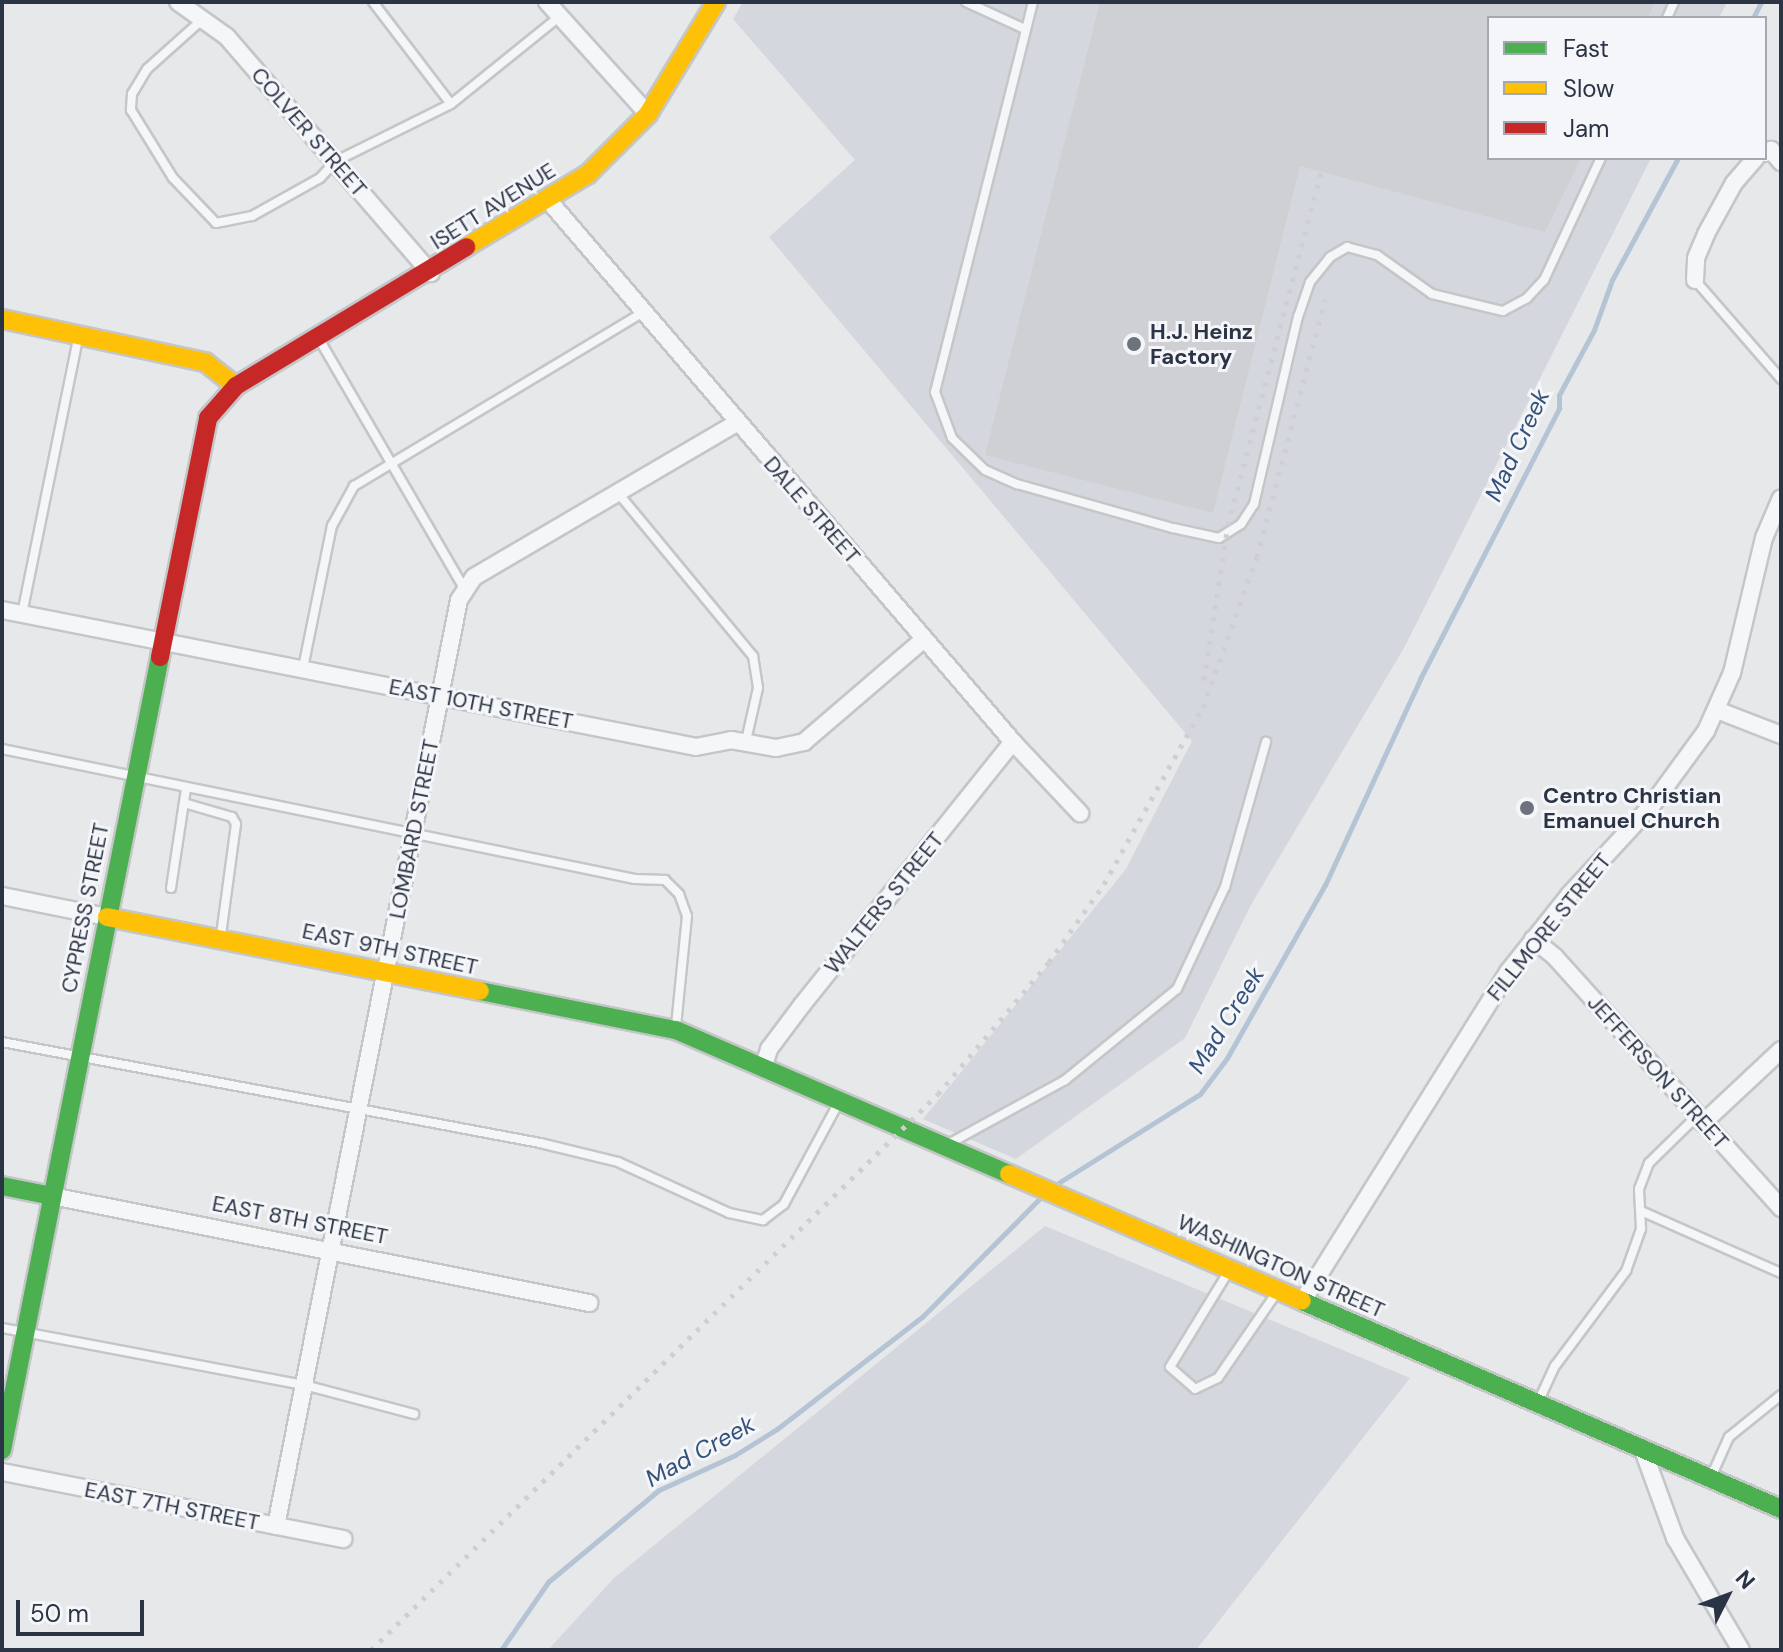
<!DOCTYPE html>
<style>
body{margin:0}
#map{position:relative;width:1783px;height:1652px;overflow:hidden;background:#e6e8ea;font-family:"DM Sans",sans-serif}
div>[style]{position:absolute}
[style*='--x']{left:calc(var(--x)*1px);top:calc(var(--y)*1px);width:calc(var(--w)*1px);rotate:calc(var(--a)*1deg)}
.built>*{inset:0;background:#d4d7dd}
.stream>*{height:5px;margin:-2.5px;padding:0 2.5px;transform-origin:2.5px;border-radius:2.5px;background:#b4c4d5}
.building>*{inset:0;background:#ced0d3}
.roads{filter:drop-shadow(2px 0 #c4c6c8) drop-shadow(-2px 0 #c4c6c8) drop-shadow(0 2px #c4c6c8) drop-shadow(0 -2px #c4c6c8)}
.lane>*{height:8px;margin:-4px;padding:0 4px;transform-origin:4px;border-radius:4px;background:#f5f6f7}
.street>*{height:16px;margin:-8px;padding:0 8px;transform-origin:8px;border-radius:8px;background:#f5f6f7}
.fast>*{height:18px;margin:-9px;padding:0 9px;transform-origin:9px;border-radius:9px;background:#4caf50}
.slow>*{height:18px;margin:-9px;padding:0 9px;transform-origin:9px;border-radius:9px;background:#ffc107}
.jam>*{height:18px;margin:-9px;padding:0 9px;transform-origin:9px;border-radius:9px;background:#c62828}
.rail>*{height:5px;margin-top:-2.5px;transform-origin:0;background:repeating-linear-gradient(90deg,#cecfd2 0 4px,transparent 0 12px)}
.dots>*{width:22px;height:22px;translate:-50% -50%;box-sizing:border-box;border:4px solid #f4f6f9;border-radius:50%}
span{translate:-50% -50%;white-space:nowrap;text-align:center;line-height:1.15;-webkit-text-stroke:6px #f4f6f9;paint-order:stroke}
.street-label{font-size:22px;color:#2b3445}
.poi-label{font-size:22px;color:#2b3445;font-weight:700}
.left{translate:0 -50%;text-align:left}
.water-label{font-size:24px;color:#34527a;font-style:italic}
.frame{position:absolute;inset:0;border:4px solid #2b3445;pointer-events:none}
.legend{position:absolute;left:1487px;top:16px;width:280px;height:144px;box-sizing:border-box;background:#f4f6f9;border:2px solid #a4a8b1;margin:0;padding:10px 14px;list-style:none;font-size:24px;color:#2b3445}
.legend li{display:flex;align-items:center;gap:16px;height:40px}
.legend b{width:40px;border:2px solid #a4a8b1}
.north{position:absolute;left:1687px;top:1556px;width:80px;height:80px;-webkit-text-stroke:6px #f4f6f9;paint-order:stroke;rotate:48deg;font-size:22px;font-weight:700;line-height:32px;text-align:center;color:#2b3445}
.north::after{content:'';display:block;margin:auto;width:28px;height:36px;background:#2b3445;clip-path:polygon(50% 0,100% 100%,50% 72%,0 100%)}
.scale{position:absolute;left:16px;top:1600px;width:128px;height:36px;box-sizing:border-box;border:4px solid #2b3445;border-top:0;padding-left:10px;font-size:24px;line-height:28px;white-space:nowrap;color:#2b3445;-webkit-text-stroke:6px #f4f6f9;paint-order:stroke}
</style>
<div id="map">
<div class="built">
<div style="clip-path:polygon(743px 2px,1727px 2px,1719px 18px,1489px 18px,1489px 158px,1651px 158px,1404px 648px,1252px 903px,1185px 1038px,1016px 1159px,923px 1119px,1126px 869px,1192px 741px,769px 237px,855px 160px,733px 19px)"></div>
<div style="clip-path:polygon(1045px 1226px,1410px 1378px,1196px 1650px,548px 1650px,614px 1578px)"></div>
</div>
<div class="stream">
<div style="--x:1753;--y:18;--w:18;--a:-63"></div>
<div style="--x:1055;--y:1185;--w:171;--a:-32.1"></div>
<div style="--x:1200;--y:1094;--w:45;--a:-53.1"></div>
<div style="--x:1227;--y:1058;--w:199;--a:-60.5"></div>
<div style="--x:1325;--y:885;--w:227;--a:-65.2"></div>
<div style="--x:1420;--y:679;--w:305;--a:-62.8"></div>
<div style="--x:1559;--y:408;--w:13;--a:-90"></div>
<div style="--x:1559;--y:395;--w:74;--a:-61.7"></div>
<div style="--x:1594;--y:330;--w:53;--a:-70.2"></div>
<div style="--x:1612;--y:280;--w:139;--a:-61.6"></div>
<div style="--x:501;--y:1650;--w:83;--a:-55.3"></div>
<div style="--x:548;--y:1582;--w:144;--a:-39.7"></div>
<div style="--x:659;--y:1490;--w:84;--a:-24.7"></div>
<div style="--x:735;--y:1455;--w:49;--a:-31.8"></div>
<div style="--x:777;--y:1429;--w:183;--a:-37.7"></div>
<div style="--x:922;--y:1317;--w:169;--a:-45.2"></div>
</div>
<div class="building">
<div style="clip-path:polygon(1100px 2px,1655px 2px,1648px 18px,1489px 18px,1489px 158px,1581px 158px,1545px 232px,1300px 166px,1213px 513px,985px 455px)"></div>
</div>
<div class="roads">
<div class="lane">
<div style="--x:373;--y:2;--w:128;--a:52.6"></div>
<div style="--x:966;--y:2;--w:65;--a:24.6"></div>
<div style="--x:1033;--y:2;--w:402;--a:104.1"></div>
<div style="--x:935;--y:392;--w:49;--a:69.7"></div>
<div style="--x:952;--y:438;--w:46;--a:44.1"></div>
<div style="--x:985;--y:470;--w:35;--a:24"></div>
<div style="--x:1017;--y:484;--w:162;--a:15.8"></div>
<div style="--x:1173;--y:528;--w:47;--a:12.3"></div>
<div style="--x:1219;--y:538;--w:26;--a:-32"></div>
<div style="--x:1241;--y:524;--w:24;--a:-57"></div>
<div style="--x:1254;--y:504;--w:192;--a:-76.8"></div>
<div style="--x:1298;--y:317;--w:37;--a:-71"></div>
<div style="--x:1310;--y:282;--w:32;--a:-51"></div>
<div style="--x:1330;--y:257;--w:20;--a:-30"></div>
<div style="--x:1347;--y:247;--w:31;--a:15"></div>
<div style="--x:1377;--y:255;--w:67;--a:35.3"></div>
<div style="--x:1432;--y:294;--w:73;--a:13.5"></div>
<div style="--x:1503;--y:311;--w:27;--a:-28"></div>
<div style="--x:1527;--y:298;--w:25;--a:-47"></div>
<div style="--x:1544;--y:280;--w:135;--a:-65"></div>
<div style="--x:204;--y:18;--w:76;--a:138.2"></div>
<div style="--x:147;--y:69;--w:29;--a:121"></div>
<div style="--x:132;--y:94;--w:16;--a:94"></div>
<div style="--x:131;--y:110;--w:80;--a:58.3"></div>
<div style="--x:173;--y:178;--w:62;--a:46.3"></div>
<div style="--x:216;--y:223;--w:37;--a:-11"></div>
<div style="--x:252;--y:216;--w:78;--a:-29.2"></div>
<div style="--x:320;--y:178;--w:23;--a:-47"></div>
<div style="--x:336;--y:161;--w:128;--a:-26.4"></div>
<div style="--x:451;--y:104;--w:140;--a:-38.9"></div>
<div style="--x:1667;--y:18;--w:17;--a:-66"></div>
<div style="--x:1695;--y:280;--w:131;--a:49"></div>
<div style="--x:319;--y:339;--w:288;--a:59.8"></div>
<div style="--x:618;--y:493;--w:212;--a:50.4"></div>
<div style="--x:753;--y:656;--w:32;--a:81"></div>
<div style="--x:758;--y:688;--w:54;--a:102.8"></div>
<div style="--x:22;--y:614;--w:281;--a:-78.5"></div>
<div style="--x:303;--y:668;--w:145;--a:-78.5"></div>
<div style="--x:332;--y:526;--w:46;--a:-61.2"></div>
<div style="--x:354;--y:486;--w:336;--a:-31"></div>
<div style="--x:2;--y:749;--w:646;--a:11.61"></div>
<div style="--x:635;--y:879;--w:30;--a:2"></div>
<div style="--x:665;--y:880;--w:20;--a:45"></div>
<div style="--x:679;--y:894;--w:23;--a:70"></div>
<div style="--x:687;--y:916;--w:111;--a:95.7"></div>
<div style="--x:184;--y:803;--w:50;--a:16.3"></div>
<div style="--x:232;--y:817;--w:8;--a:60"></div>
<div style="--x:236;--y:824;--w:112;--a:97.7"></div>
<div style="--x:171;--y:888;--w:100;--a:-81.4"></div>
<div style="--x:2;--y:1042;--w:547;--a:10.63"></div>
<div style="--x:540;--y:1143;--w:80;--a:13.7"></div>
<div style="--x:618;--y:1162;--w:122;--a:24.7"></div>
<div style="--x:729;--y:1213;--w:35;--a:12"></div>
<div style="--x:763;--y:1220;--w:26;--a:-37"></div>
<div style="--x:784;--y:1204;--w:116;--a:-61.7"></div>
<div style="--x:950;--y:1143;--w:131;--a:-28.7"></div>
<div style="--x:1065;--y:1080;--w:144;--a:-39.1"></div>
<div style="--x:1177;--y:989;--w:113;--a:-64.8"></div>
<div style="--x:1225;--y:887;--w:151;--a:-74.2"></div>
<div style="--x:1641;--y:1211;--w:153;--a:23.9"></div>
<div style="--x:1227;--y:1274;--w:109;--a:121.5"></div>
<div style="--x:1170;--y:1367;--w:33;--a:41"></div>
<div style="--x:1195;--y:1389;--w:25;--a:-26"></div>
<div style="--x:1218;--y:1378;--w:104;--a:-55.5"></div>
<div style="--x:2;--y:1328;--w:307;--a:10.7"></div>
<div style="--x:304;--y:1385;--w:114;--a:14.8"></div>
<div style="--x:1539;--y:1400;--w:38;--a:-65"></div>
<div style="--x:1555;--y:1366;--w:119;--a:-53.2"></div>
<div style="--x:1626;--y:1271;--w:45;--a:-70.3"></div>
<div style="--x:1641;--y:1229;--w:40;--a:-92.9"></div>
<div style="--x:1639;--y:1189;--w:28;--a:-69"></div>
<div style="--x:1649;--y:1163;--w:67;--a:-44.4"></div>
<div style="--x:1711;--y:1477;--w:44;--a:-65.8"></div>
<div style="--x:1729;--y:1437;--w:67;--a:-38.9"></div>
</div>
<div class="street">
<div style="--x:178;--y:2;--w:60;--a:35.5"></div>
<div style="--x:227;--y:37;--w:312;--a:49.2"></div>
<div style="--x:547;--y:2;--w:151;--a:48"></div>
<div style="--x:1765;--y:153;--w:7;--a:-27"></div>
<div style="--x:1771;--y:150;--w:16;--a:50"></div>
<div style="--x:549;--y:201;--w:713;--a:49.38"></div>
<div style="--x:1013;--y:742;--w:98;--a:46.7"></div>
<div style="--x:1695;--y:280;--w:22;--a:-87"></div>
<div style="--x:1696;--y:258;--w:26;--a:-67"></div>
<div style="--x:1706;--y:234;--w:58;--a:-61.2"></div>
<div style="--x:1734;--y:183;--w:33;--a:-49"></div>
<div style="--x:2;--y:610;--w:707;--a:11.17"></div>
<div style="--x:696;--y:747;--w:36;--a:-11"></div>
<div style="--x:731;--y:740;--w:46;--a:10.1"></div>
<div style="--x:776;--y:748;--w:29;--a:-12"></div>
<div style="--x:804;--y:742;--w:158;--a:-40.6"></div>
<div style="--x:1717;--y:710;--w:69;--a:21.3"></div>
<div style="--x:2;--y:896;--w:107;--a:11.3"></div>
<div style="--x:1533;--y:939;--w:28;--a:39"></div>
<div style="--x:1555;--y:957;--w:338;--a:48"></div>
<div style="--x:763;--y:1068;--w:20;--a:-72"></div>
<div style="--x:769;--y:1049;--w:55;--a:-53.1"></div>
<div style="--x:802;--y:1005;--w:337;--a:-51.3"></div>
<div style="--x:1703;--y:1123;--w:107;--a:-43.1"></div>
<div style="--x:52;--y:1196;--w:548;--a:11.27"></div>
<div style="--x:1302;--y:1302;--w:389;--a:-58"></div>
<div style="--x:1508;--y:972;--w:100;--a:-51.5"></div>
<div style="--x:1570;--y:894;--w:121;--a:-47.3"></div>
<div style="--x:1652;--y:805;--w:92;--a:-53.9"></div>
<div style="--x:1706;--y:731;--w:64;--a:-65.9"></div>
<div style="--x:1732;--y:673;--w:139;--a:-76.7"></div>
<div style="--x:1764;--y:538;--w:43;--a:-67"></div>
<div style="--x:1643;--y:1450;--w:94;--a:70"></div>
<div style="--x:1675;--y:1538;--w:130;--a:59.5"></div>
<div style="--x:2;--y:1472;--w:348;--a:11.1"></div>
<div style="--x:276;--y:1526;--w:944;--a:-78.82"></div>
<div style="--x:459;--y:600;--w:27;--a:-57"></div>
<div style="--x:474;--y:577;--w:305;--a:-30.4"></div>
</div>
<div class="fast">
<div style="--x:480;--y:991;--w:200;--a:11.3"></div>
<div style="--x:676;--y:1030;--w:363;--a:23.4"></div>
<div style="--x:2;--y:1186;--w:51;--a:11.3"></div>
<div style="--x:1302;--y:1301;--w:522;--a:23.47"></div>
<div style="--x:2;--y:1450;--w:809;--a:-78.73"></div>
</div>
<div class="slow">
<div style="--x:466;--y:247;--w:142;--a:-30.9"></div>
<div style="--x:588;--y:174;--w:85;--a:-45"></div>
<div style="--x:648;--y:114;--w:131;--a:-58.7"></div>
<div style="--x:2;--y:319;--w:208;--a:12"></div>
<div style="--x:205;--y:362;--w:39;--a:38"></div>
<div style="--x:107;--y:917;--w:380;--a:11.2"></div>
<div style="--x:1009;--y:1174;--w:319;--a:23.4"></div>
</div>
<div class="jam">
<div style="--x:160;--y:657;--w:244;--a:-78.6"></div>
<div style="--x:208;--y:418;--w:43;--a:-48.8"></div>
<div style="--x:236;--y:386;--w:269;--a:-31.1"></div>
</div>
</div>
<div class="rail">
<div style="--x:1342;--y:45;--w:44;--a:-75.7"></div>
<div style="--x:1204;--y:680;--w:157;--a:-81.2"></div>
<div style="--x:1228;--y:525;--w:541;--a:-75.22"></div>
<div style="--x:371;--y:1650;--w:794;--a:-44.44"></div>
<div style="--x:938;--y:1094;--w:172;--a:-49.9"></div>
<div style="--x:1049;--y:962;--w:95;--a:-54.8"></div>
<div style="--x:1104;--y:884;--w:203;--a:-60.8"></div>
<div style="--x:1203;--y:707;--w:159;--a:-70.2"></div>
<div style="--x:1257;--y:557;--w:266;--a:-75.2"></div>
</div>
<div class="dots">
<div style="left:1134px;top:344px;background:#6c737f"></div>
<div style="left:1527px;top:808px;background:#6c737f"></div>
</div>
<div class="street-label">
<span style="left:309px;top:132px;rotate:49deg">COLVER STREET</span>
<span style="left:493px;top:206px;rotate:-32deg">ISETT AVENUE</span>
<span style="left:812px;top:510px;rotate:49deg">DALE STREET</span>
<span style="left:481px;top:704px;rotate:11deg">EAST 10TH STREET</span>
<span style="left:414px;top:829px;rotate:-79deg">LOMBARD STREET</span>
<span style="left:884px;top:903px;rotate:-51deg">WALTERS STREET</span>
<span style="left:85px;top:908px;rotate:-79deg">CYPRESS STREET</span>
<span style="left:1549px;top:927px;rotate:-51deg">FILLMORE STREET</span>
<span style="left:390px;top:949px;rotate:12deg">EAST 9TH STREET</span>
<span style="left:1658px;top:1072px;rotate:48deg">JEFFERSON STREET</span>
<span style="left:300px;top:1220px;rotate:11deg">EAST 8TH STREET</span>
<span style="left:1281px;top:1266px;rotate:24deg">WASHINGTON STREET</span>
<span style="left:172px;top:1506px;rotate:11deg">EAST 7TH STREET</span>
</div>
<div class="poi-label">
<span class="left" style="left:1150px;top:344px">H.J. Heinz<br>Factory</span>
<span class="left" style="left:1543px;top:808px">Centro Christian<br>Emanuel Church</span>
</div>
<div class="water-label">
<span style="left:1517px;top:445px;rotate:-65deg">Mad Creek</span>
<span style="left:1226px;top:1020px;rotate:-58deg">Mad Creek</span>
<span style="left:700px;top:1451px;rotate:-29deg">Mad Creek</span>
</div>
<div class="frame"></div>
<ul class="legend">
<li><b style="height:10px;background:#4caf50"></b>Fast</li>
<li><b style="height:10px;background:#ffc107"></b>Slow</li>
<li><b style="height:10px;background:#c62828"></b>Jam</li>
</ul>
<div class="north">N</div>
<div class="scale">50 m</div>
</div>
